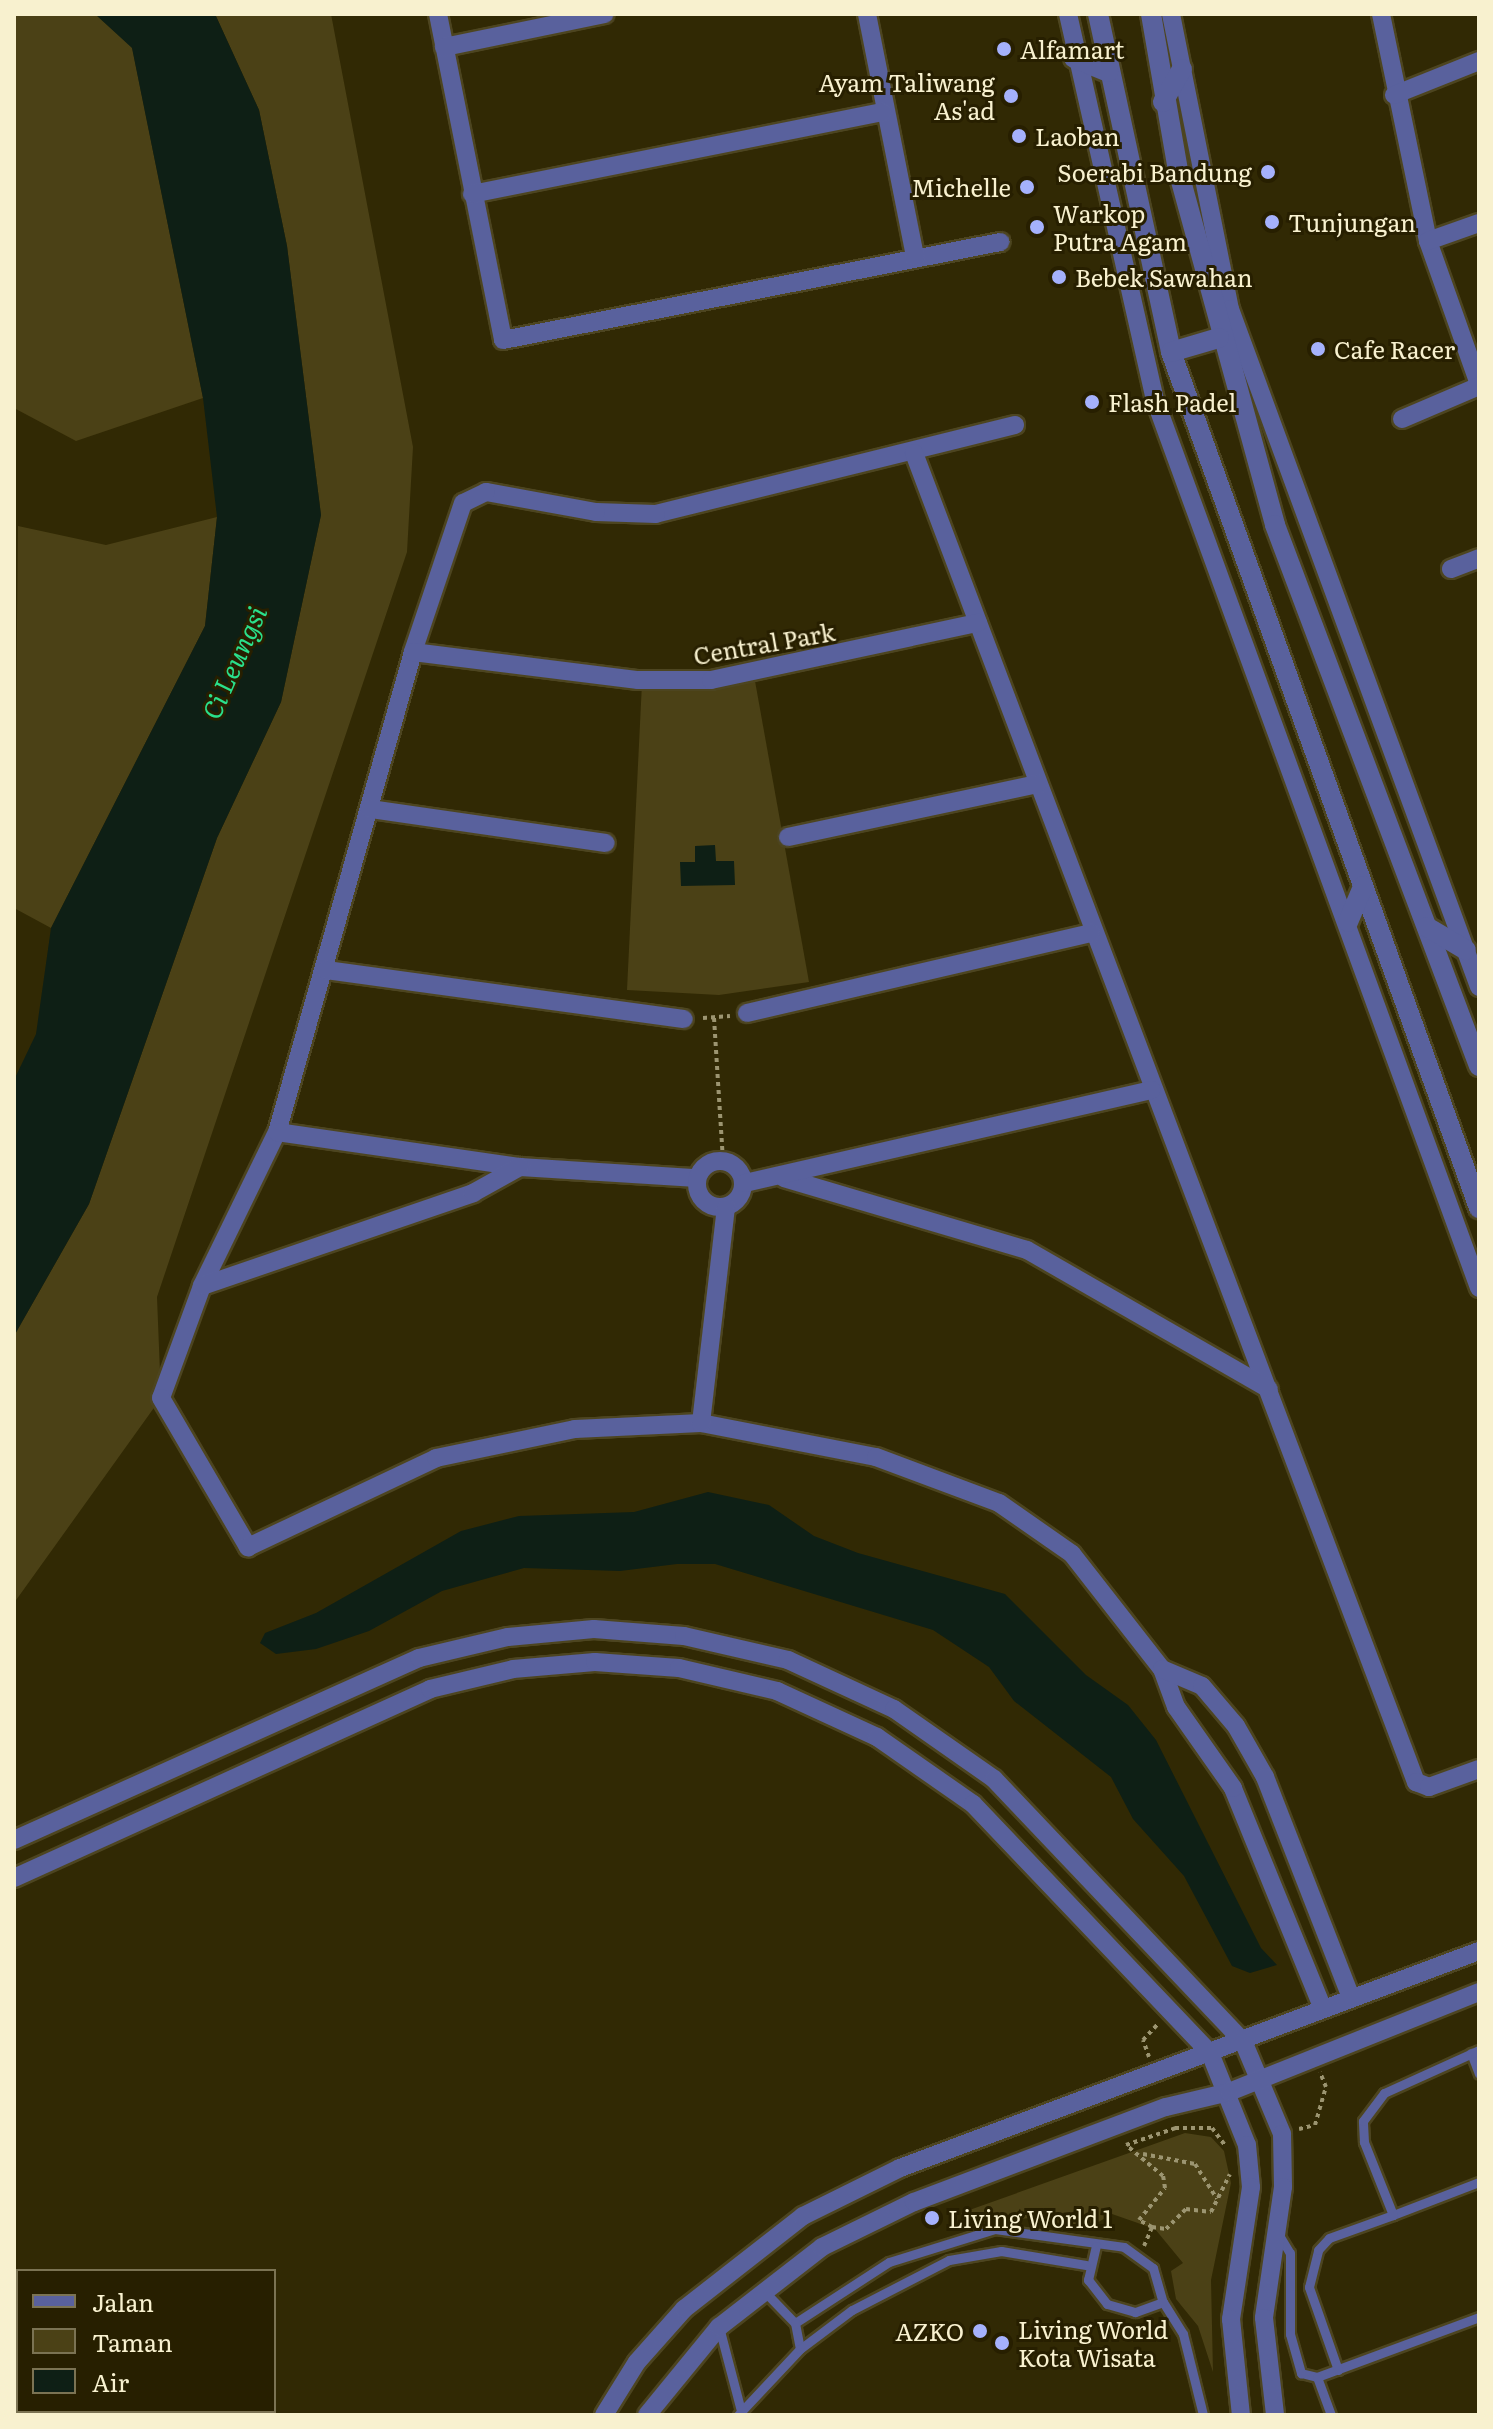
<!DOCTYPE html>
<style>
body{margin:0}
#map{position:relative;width:1493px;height:2429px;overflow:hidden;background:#312904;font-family:Literata,serif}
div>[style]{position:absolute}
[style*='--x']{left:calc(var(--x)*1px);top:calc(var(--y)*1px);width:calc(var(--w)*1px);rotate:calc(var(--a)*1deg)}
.green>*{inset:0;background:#4b4116}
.water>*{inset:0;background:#0e1f15}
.path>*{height:4px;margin-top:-2px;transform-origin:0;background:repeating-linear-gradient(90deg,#9c9571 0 4px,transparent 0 8px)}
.roads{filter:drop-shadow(2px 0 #4d4520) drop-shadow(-2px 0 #4d4520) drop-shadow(0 2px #4d4520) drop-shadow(0 -2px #4d4520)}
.service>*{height:9px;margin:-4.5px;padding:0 4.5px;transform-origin:4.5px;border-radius:4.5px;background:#59619d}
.minor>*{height:18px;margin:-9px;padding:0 9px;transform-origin:9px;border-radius:9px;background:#59619d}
.minor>.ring{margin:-9px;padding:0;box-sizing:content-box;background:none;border:18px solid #59619d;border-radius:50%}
.tertiary>*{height:20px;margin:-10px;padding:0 10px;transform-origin:10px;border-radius:10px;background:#59619d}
.dots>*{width:22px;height:22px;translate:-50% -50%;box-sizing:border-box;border:4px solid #271f00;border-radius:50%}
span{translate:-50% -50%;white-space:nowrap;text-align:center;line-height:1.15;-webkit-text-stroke:6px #271f00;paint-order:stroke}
.poi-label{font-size:24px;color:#f8f1cf}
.left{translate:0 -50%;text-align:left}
.right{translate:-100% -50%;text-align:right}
.street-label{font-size:24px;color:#f8f1cf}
.water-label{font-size:26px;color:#2ae08c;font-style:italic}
.frame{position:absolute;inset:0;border:16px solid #f8f1cf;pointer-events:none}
.legend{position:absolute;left:16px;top:2269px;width:260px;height:144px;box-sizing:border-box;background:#271f00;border:2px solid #7b7353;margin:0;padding:10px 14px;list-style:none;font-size:24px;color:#f8f1cf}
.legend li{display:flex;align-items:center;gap:16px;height:40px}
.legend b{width:40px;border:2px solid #7b7353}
</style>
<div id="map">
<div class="green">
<div style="clip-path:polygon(14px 14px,95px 14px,132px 47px,203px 398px,76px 441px,14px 408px)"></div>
<div style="clip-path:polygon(215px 14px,331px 14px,413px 447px,407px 552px,157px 1297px,161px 1398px,14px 1603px,14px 1336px,89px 1204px,217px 838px,281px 702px,321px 515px,287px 246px,259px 110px)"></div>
<div style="clip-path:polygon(217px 517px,205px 626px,51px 928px,14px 908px,18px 526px,106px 545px)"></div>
<div style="clip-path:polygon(755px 681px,809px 982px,719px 995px,627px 990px,642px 683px)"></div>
<div style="clip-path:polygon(1185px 2133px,1211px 2137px,1224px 2151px,1231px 2183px,1211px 2280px,1213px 2372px,1198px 2326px,1176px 2299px,1171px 2271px,1183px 2263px,1155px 2229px,1112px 2214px,1085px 2230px,1033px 2218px,965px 2222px,961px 2213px)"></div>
</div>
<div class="water">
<div style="clip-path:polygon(95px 14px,215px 14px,259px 110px,287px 246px,321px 515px,281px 702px,217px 838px,89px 1204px,14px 1336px,14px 1080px,36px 1034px,51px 928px,205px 626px,217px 517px,203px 398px,132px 48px)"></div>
<div style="clip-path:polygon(715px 845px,716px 861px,734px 861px,735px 885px,681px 886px,680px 862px,695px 862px,695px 846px)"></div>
<div style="clip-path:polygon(708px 1492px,769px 1505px,814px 1536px,858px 1553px,1005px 1594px,1086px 1675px,1128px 1705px,1156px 1740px,1261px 1948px,1277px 1965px,1250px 1973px,1232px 1966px,1184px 1876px,1133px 1819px,1111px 1777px,1014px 1701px,989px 1667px,933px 1630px,715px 1564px,677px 1564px,620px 1571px,524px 1568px,442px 1591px,369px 1631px,316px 1649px,276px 1654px,260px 1643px,265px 1633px,316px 1613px,461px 1531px,519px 1516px,634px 1512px)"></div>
</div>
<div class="path">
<div style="--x:703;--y:1018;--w:27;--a:-4"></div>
<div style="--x:714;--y:1018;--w:142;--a:86.4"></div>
<div style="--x:1149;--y:2057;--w:18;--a:-109"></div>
<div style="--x:1143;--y:2040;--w:22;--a:-47"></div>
<div style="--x:1175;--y:2128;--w:37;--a:0"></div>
<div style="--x:1212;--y:2128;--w:21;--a:53"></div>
<div style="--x:1299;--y:2129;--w:16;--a:-14"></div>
<div style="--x:1315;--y:2125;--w:40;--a:-74"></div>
<div style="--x:1326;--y:2087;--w:16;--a:-112"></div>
<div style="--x:1143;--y:2154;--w:53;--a:10.9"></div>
<div style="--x:1195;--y:2164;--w:41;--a:57.8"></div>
<div style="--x:1152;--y:2227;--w:15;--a:-152"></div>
<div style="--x:1139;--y:2220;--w:41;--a:-50.9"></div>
<div style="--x:1165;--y:2188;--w:12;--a:-99"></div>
<div style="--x:1163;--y:2176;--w:48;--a:-140"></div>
<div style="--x:1126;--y:2145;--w:53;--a:-18.8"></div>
<div style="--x:1144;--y:2246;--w:21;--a:-67"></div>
<div style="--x:1152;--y:2227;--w:14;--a:8"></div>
<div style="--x:1166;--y:2229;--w:28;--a:-45"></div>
<div style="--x:1186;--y:2209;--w:25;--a:7"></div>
<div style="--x:1211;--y:2212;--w:42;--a:-63.4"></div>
</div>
<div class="roads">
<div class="service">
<div style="--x:1471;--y:2053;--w:22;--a:69"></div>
<div style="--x:1393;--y:2215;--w:92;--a:-21"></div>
<div style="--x:1279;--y:2235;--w:21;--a:59"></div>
<div style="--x:1290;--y:2253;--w:81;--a:90"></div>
<div style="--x:1290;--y:2334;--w:41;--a:74.2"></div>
<div style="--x:1301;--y:2373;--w:16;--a:14"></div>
<div style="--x:1317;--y:2377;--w:173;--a:-20.3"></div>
<div style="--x:763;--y:2290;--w:46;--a:45.9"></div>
<div style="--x:795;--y:2323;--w:112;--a:-33"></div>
<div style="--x:889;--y:2262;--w:111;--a:-17.3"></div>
<div style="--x:995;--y:2229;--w:130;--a:7.9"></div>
<div style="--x:1124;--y:2247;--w:36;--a:36"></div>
<div style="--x:1153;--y:2268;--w:35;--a:74"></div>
<div style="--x:1163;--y:2302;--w:30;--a:160"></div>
<div style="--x:1135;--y:2312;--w:29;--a:-164"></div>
<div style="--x:1107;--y:2304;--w:31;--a:-128"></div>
<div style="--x:1088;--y:2280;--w:35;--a:-77"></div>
<div style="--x:1163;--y:2302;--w:38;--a:58"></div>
<div style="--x:1183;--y:2334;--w:83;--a:76.1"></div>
<div style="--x:795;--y:2323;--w:26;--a:79"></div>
<div style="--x:719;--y:2327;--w:87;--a:75.3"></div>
<div style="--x:1338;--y:2370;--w:88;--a:-109.3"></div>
<div style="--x:1309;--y:2287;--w:38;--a:-76"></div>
<div style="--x:1318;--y:2250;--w:16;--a:-47"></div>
<div style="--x:1329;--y:2238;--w:68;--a:-19.8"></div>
<div style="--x:1393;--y:2215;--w:79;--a:-111.7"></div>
<div style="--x:1364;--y:2142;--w:21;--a:-93"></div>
<div style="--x:1363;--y:2121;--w:35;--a:-53"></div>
<div style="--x:1384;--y:2093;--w:104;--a:-24.4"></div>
<div style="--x:1317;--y:2377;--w:40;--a:69.8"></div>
<div style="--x:738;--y:2415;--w:91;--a:-46.8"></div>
<div style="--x:800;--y:2349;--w:65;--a:-36.9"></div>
<div style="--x:852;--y:2310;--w:109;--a:-27.3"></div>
<div style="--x:949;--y:2260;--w:53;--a:-9.8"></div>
<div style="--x:1001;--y:2251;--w:86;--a:9.4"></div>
</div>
<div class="minor">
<div style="--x:438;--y:14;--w:332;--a:78.7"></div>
<div style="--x:503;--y:340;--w:507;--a:-11.15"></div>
<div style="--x:867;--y:14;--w:248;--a:78.8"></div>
<div style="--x:1068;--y:14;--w:396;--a:77.3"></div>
<div style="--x:1155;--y:400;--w:945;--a:69.95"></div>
<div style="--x:1171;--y:14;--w:301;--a:78.7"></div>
<div style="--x:1230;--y:309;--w:722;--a:69.83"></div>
<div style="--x:1381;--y:14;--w:232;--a:78.3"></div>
<div style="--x:1428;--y:241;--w:152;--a:70.4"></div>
<div style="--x:444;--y:47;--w:164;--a:-11.6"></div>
<div style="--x:1394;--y:95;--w:92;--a:-21.8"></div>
<div style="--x:472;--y:194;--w:419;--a:-11.3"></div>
<div style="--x:1428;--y:241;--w:54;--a:-19.4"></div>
<div style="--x:1402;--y:419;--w:84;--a:-23.2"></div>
<div style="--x:1015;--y:425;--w:370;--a:166.1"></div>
<div style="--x:656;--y:514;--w:60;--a:-178.1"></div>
<div style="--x:596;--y:512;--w:112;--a:-169.7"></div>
<div style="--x:486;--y:492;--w:25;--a:154"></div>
<div style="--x:463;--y:503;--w:157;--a:108.6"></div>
<div style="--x:413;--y:652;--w:499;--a:105.8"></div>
<div style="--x:277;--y:1132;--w:171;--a:116"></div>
<div style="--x:202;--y:1286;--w:119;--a:110.1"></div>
<div style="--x:161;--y:1398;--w:173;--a:59.7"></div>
<div style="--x:248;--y:1547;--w:208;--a:-25.3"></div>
<div style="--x:436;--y:1458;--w:142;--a:-11.8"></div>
<div style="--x:575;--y:1429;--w:126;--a:-2.7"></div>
<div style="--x:701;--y:1423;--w:178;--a:11"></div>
<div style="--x:876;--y:1457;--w:131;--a:20.5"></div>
<div style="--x:999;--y:1503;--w:89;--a:34.9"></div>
<div style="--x:1072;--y:1554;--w:146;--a:52"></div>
<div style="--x:914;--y:453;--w:1421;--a:69.31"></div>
<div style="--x:1416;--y:1782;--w:14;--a:21"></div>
<div style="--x:1429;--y:1787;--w:53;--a:-19.8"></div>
<div style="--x:1451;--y:569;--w:30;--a:-21"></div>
<div style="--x:413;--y:652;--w:227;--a:7.1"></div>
<div style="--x:638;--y:680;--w:73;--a:0"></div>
<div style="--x:711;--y:680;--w:273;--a:-12.1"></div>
<div style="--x:370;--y:809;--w:238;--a:8.2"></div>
<div style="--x:788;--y:837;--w:255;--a:-12"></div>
<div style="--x:326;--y:970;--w:361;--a:7.8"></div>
<div style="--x:747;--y:1013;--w:353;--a:-13.1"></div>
<div style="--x:277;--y:1132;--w:246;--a:8.2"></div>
<div style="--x:520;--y:1167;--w:177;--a:3.6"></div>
<div class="ring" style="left:697px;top:1161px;width:28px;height:28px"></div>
<div style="--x:784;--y:1178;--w:253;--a:16.5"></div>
<div style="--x:1027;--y:1250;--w:279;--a:29.9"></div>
<div style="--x:745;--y:1183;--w:417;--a:-12.9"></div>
<div style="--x:202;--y:1286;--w:287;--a:-18.9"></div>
<div style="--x:473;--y:1193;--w:54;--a:-29"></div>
<div style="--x:701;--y:1423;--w:216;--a:-83.4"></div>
<div style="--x:14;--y:1840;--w:444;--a:-24.2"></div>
<div style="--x:419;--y:1658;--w:91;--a:-13.3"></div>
<div style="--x:508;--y:1637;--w:86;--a:-5.3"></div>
<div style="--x:594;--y:1629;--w:90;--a:4.4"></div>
<div style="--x:684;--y:1636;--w:107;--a:13"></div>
<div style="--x:788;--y:1660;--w:117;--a:24.8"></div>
<div style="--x:894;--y:1709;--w:122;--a:35"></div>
<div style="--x:994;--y:1779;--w:361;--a:46.5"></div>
<div style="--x:1243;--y:2041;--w:101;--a:67.2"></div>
<div style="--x:1282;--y:2134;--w:53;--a:88.9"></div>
<div style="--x:1283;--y:2187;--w:132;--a:98.3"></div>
<div style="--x:1264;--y:2318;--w:98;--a:83.5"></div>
<div style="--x:14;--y:1878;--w:457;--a:-24.4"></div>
<div style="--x:430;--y:1689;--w:85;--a:-13.5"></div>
<div style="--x:513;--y:1669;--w:82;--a:-4.9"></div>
<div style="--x:595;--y:1662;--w:84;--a:4.1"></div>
<div style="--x:679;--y:1668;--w:101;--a:13.2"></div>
<div style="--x:777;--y:1691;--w:110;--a:24.7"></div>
<div style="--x:877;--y:1737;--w:117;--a:34.9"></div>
<div style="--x:973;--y:1804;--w:344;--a:46.4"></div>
<div style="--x:1210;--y:2053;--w:99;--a:68.1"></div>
<div style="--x:1247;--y:2145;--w:42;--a:84.6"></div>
<div style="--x:1251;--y:2187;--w:134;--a:98.6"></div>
<div style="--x:1231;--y:2319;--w:97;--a:84.1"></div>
<div style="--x:1323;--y:2009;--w:239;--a:-112.2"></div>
<div style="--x:1233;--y:1788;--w:99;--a:-125.1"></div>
<div style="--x:1176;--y:1707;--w:40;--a:-110.2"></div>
<div style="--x:1162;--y:1669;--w:43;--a:23"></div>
<div style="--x:1202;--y:1686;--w:52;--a:49.6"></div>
<div style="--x:1236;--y:1726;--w:59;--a:60.4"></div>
<div style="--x:1265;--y:1777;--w:237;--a:68.7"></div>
<div style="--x:14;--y:2397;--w:11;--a:68"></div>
<div style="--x:604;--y:2415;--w:62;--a:-58.1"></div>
<div style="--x:637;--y:2362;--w:71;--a:-48.4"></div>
<div style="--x:684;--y:2309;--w:151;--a:-38"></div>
<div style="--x:803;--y:2216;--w:108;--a:-26.3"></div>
<div style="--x:900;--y:2168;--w:618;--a:-20.55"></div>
<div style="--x:647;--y:2415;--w:114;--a:-50.7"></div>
<div style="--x:719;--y:2327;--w:130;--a:-37.8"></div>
<div style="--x:822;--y:2247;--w:102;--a:-26.1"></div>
<div style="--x:914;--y:2202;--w:269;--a:-20.7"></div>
<div style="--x:1166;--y:2107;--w:65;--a:-13.4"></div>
<div style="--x:1229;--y:2092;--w:269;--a:-21.8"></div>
</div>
<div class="tertiary">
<div style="--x:1098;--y:14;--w:346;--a:77.8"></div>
<div style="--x:1171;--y:352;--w:910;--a:70.21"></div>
<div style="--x:1151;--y:14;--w:158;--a:80.2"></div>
<div style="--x:1178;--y:170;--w:368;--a:74.7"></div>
<div style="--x:1275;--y:525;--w:578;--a:69.34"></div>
<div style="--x:1074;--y:58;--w:37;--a:22"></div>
<div style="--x:1163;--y:102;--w:38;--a:-60"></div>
<div style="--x:1171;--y:352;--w:50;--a:-16.3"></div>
<div style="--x:1348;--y:922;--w:39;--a:-67"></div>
<div style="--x:1427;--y:927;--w:45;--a:30.5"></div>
</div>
</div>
<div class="dots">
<div style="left:1004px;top:49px;background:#a5b1fc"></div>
<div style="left:1011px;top:96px;background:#a5b1fc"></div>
<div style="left:1019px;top:136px;background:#a5b1fc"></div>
<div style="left:1268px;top:172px;background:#a5b1fc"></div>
<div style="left:1027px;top:187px;background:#a5b1fc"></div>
<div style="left:1272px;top:222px;background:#a5b1fc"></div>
<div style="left:1037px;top:227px;background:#a5b1fc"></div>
<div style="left:1059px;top:277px;background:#a5b1fc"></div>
<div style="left:1318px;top:349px;background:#a5b1fc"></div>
<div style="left:1092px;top:402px;background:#a5b1fc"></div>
<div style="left:932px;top:2218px;background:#a5b1fc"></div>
<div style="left:980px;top:2331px;background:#a5b1fc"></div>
<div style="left:1002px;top:2343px;background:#a5b1fc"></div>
</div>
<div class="poi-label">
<span class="left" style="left:1020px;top:49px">Alfamart</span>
<span class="right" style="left:995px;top:96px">Ayam Taliwang<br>As'ad</span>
<span class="left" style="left:1035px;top:136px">Laoban</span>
<span class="right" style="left:1252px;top:172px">Soerabi Bandung</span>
<span class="right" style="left:1011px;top:187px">Michelle</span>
<span class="left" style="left:1053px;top:227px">Warkop<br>Putra Agam</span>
<span class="left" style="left:1288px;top:222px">Tunjungan</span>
<span class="left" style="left:1075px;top:277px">Bebek Sawahan</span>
<span class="left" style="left:1334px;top:349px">Cafe Racer</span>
<span class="left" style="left:1108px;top:402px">Flash Padel</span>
<span class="left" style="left:948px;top:2218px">Living World 1</span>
<span class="left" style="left:1018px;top:2343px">Living World<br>Kota Wisata</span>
<span class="right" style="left:964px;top:2331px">AZKO</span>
</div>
<div class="street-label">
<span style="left:764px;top:643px;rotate:-10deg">Central Park</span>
</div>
<div class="water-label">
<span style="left:233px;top:662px;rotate:-66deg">Ci Leungsi</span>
</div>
<div class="frame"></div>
<ul class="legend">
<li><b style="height:10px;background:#59619d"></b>Jalan</li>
<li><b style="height:22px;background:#4b4116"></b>Taman</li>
<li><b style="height:22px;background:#0e1f15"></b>Air</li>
</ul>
</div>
